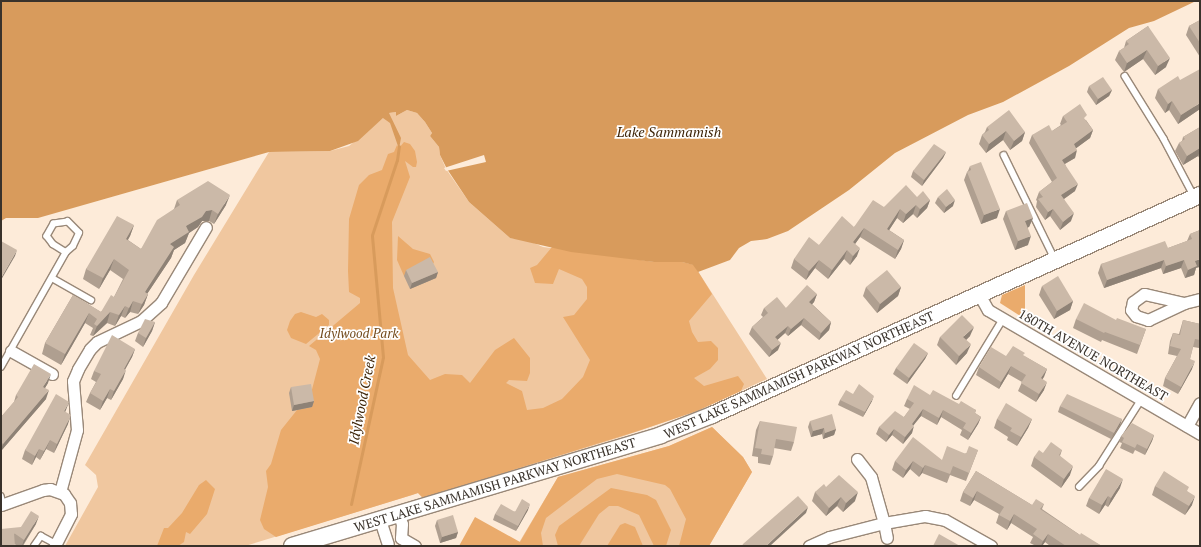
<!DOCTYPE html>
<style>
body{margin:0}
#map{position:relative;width:1201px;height:547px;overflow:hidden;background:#fdebd9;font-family:"PT Serif",serif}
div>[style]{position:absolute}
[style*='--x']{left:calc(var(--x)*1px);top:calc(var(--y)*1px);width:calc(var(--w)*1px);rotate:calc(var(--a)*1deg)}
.green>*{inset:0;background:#f0c79f}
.forest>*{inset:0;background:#eaab6c}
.water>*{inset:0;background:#d89b5c}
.pier>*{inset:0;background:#fdebd9}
.stream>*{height:3px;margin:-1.5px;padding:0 1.5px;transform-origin:1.5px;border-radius:1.5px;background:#d89b5c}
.roads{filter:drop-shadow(1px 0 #998878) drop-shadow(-1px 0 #998878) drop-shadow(0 1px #998878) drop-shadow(0 -1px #998878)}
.lane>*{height:5.5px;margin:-2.75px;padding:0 2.75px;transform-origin:2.75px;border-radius:2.75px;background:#fff}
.street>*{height:11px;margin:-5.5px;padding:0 5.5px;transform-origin:5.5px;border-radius:5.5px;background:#fff}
.secondary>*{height:16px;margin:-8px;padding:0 8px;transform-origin:8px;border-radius:8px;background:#fff}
.wall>*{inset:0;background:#af9f90}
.shaded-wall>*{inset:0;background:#8e8276}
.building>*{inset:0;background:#cbb9a8}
span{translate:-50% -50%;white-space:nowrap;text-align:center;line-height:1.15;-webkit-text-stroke:3.5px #fff;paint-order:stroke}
.park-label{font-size:13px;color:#754c1d;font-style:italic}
.street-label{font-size:13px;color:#39322b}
.water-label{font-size:14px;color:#3e2509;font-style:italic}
.frame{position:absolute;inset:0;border:2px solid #39322b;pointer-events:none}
</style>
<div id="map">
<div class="green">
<div style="clip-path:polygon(407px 110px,417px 113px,425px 122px,432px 133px,430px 136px,439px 147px,440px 155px,446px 169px,469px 202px,510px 238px,527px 240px,543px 247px,654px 262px,682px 262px,694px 265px,767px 379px,697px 411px,621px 437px,423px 498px,418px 493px,412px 495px,245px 546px,65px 546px,98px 487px,96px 475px,85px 465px,194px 275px,269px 152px,330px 151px,349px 146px,389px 113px,396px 112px,396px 116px)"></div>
<div style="clip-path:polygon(712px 427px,743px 457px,752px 472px,709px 546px,517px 546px,558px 477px,669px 446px)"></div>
</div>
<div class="forest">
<div style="clip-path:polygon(404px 142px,410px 144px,415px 151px,417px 162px,416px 167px,413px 167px,405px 161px,410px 177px,392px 222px,393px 288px,408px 355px,430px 380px,445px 374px,462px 375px,470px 383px,495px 350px,514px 338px,530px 358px,530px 373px,527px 381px,509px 380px,506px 383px,522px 391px,527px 410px,543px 408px,562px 399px,583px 377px,590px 360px,563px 317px,574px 315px,587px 299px,587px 287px,582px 279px,559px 269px,553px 284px,535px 283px,530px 268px,537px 265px,552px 247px,654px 262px,682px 262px,694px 265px,712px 294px,689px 321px,692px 332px,698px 342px,711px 341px,718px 348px,718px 360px,710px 369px,694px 378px,704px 386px,738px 376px,744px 384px,741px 391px,697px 411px,638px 431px,423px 498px,418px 493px,412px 495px,276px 537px,264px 529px,260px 520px,268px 487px,266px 471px,271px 464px,281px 430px,297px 410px,312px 407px,310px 397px,320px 359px,316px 350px,309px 346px,360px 303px,360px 298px,349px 292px,348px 271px,349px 219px,359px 185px,369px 175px,382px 170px,388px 154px,394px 152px,397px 145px,399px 148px)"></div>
<div style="clip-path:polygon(398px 236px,413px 249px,430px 254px,434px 262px,431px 268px,428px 263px,404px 276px,397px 260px)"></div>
<div style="clip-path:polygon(1025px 285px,1025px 319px,1000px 303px,1002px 295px)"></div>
<div style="clip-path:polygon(301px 312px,316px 317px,322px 314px,329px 320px,329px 325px,306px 344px,291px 338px,287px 330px,290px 321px,295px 314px)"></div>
<div style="clip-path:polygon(712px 427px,743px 457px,752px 472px,709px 546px,679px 546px,686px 519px,670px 489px,665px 485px,617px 474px,597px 479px,546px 518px,541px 533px,543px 546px,459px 546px,475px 517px,520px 542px,558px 477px,669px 446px)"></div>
<div style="clip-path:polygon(206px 480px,215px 489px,207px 514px,190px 534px,186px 532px,184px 542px,178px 546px,157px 546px,164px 528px,168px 528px,182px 513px,199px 485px)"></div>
<div style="clip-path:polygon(611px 488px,647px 495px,656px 500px,671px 530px,666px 546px,654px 546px,639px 515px,618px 506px,609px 506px,599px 514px,579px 546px,558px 546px,555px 535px,559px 526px)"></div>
<div style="clip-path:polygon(625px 523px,635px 527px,643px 546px,607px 546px,620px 525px)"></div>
</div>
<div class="water">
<div style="clip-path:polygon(1px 1px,1196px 1px,1154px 21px,1129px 28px,1069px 66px,1003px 102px,968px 115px,895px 153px,849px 190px,788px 231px,767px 239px,751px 241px,739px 248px,730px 260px,698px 272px,693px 265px,682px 262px,654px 262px,571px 252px,510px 238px,469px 202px,447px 169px,440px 155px,439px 147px,430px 136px,432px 133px,425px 122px,417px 113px,407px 110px,396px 116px,396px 112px,389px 113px,401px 138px,399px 149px,390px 123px,383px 118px,358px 141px,330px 151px,269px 152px,38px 218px,6px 218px,1px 221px)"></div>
</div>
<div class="pier">
<div style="clip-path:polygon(484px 155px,486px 162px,446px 171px,444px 168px)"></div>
</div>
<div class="stream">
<div style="--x:351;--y:504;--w:150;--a:-77.7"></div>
<div style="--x:383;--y:357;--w:122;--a:-95.2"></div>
<div style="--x:372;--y:235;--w:79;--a:-71.6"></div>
<div style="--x:397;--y:160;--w:14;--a:-82"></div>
</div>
<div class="roads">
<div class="lane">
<div style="--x:1125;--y:76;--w:74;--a:58.2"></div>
<div style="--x:1164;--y:139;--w:64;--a:62.2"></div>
<div style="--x:1004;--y:155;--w:116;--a:63.9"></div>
<div style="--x:52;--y:278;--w:45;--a:29.4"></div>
<div style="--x:1;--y:367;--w:132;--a:-60.5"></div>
<div style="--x:66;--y:252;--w:9;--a:-41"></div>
<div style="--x:73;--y:246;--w:14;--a:-65"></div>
<div style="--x:79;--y:233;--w:16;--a:-135"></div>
<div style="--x:68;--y:222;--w:14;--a:172"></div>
<div style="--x:54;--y:224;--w:14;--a:120"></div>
<div style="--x:47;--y:236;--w:10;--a:53"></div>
<div style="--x:53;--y:244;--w:15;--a:32"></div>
<div style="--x:956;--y:396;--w:90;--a:-58.6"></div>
<div style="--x:1079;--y:487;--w:29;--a:-46"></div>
<div style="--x:1099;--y:466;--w:78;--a:-57.5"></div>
<div style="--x:1;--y:496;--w:8;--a:76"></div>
<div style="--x:34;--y:546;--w:12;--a:-55"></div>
<div style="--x:41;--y:536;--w:17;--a:28"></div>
</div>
<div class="street">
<div style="--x:979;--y:294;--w:18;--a:61"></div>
<div style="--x:988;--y:310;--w:246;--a:30.3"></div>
<div style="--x:1184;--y:303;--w:41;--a:-167.3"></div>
<div style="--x:1144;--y:294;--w:14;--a:144"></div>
<div style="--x:1133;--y:302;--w:8;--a:104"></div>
<div style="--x:1131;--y:310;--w:8;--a:50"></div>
<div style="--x:1136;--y:316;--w:13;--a:18"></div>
<div style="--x:1148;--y:320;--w:40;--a:-25"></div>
<div style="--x:1184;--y:303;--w:16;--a:-14"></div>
<div style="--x:11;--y:351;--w:47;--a:29.3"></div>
<div style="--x:1187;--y:426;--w:26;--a:-61"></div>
<div style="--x:857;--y:459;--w:23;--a:52"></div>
<div style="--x:871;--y:477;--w:48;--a:74.2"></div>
<div style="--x:884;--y:523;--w:42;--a:-9.7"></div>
<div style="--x:925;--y:516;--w:20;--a:11"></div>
<div style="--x:945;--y:520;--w:53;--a:29.5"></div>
<div style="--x:60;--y:492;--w:64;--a:-74.7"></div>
<div style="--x:77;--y:430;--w:49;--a:-94.7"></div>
<div style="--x:73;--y:381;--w:13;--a:-67"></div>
<div style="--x:78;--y:369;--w:23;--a:-59"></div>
<div style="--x:90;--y:349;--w:10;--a:-45"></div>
<div style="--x:97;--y:342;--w:49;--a:-25.5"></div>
<div style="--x:141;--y:321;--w:27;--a:-42"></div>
<div style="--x:161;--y:303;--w:88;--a:-59.4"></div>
<div style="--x:1;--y:505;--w:45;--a:-19.7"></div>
<div style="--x:43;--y:490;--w:7;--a:-8"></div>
<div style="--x:50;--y:489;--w:15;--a:20"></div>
<div style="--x:64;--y:494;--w:11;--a:56"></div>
<div style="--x:70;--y:503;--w:11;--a:85"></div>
<div style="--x:71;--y:514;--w:36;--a:117"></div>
<div style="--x:399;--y:515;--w:9;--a:72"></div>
<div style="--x:402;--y:524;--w:14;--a:94"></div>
<div style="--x:380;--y:520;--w:25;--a:72"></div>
<div style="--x:401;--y:538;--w:16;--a:30"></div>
<div style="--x:809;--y:546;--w:22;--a:-24"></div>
<div style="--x:829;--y:537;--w:57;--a:-14.3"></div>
<div style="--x:884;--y:523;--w:15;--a:79"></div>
</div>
<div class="secondary">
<div style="--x:292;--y:546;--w:385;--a:-16.7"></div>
<div style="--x:661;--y:435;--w:55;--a:-21.4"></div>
<div style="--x:712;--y:415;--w:535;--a:-24.27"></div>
</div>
</div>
<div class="wall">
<div style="clip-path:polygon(1200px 20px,1200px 57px,1186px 35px,1189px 26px)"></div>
<div style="clip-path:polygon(1148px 26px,1166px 67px,1155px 75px,1143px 59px,1124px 72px,1115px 60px,1119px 51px,1124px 48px,1126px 41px)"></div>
<div style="clip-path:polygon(1089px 86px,1112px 90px,1109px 96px,1096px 105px,1087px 92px)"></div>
<div style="clip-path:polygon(1158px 89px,1200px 109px,1178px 124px,1169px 110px,1165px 113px,1155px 98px)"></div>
<div style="clip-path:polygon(1063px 116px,1086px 120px,1093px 130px,1090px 138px,1076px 148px,1075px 158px,1065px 164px,1075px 191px,1064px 199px,1071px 221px,1060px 230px,1050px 216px,1045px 220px,1036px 207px,1037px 201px,1036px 200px,1039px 192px,1052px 182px,1029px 143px,1032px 135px,1052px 131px,1061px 125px,1060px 124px)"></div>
<div style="clip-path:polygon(987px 127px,1025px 132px,1022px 141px,1010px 150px,1003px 140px,986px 153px,979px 144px,982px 135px,985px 132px)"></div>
<div style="clip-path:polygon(1200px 127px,1200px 159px,1198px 156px,1183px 165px,1175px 151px,1179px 143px,1182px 141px,1183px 137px)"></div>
<div style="clip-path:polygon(946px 152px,943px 158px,922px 186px,911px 177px,913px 171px)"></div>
<div style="clip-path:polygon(970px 166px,997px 218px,981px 224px,964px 180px,967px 172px,968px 171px)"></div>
<div style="clip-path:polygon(917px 197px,930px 200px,927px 208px,917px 218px,913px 214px,903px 223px,897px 218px,889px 230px,904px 240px,901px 249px,895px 259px,860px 237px,855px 244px,857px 256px,850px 265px,844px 259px,828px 279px,815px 268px,806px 280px,791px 268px,794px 259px,819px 245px,854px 227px,884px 207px)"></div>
<div style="clip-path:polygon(938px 197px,953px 206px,944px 213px,935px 203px)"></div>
<div style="clip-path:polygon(177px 200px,226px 205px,214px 224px,209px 221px,202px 221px,198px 227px,189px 233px,185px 243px,174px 250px,171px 258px,147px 294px,148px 294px,144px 305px,138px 314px,130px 312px,125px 318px,121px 316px,115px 326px,107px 323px,93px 336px,90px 335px,93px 328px,85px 323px,61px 365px,42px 354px,45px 343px,73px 295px,101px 312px,114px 297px,123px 279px,110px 270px,99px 289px,83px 279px,86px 269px,134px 225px,130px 236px,128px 240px,141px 249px,174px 209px)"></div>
<div style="clip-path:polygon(1006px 211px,1033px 218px,1029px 227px,1028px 227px,1028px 245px,1015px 250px,1003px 219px)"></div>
<div style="clip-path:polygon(1200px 230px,1196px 268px,1194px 275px,1185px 278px,1181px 268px,1163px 274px,1161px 268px,1104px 288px,1098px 273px,1101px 264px,1168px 248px,1187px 241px,1190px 234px)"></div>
<div style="clip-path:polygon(406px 270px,438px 272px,436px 278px,410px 289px,404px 276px)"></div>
<div style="clip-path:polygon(1042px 286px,1073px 301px,1070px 310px,1054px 319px,1039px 295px)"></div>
<div style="clip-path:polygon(866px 287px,901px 287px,898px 296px,877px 313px,863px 296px)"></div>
<div style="clip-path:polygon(817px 294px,814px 302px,812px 304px,831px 322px,829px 330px,819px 340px,801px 325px,788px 336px,785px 333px,778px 339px,778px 350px,769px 357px,749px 334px,752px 327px,763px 317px,761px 315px,764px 308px,786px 308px)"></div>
<div style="clip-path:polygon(1076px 319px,1146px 329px,1137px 354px,1102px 340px,1101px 342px,1073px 328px)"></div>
<div style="clip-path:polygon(1183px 320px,1200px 324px,1200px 346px,1199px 348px,1193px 347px,1190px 359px,1192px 369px,1178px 394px,1163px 386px,1165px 378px,1177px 356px,1168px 354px,1170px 341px,1173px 333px,1179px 334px)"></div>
<div style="clip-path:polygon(155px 322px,152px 331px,143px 347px,135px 341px,138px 333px)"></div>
<div style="clip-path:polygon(970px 336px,966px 340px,967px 353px,956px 365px,937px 345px,940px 337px)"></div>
<div style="clip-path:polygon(135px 349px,132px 357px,125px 370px,123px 379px,111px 400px,107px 398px,100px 410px,86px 402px,90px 393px,96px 382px,91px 379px,94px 371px)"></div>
<div style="clip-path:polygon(928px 353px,925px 359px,907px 384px,893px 374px,896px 368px)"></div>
<div style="clip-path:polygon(1006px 356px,1024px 356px,1047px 369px,1042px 379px,1044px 390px,1036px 402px,1018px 391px,1022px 382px,1008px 374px,999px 389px,976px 375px,979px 367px)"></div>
<div style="clip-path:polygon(48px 383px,45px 388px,46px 399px,1px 451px,1px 417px,14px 402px,16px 395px)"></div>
<div style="clip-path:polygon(291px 387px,314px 401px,312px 407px,292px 411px,289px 393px)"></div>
<div style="clip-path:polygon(853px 394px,872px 401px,863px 417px,838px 405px,840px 400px)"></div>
<div style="clip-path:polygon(930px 395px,976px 410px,975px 413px,981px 417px,978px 424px,968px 440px,960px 435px,962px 430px,941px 417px,937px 425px,921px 416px,913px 425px,912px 433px,903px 444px,892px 435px,886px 442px,876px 434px,879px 427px,904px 417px,910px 409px,904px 406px,907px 399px)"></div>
<div style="clip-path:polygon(1060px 406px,1122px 419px,1120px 425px,1111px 439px,1058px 412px)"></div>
<div style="clip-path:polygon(66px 410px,65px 412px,68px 424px,54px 453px,46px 449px,40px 460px,36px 457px,32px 465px,22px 459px,25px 450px)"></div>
<div style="clip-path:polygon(997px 419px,1032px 419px,1028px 428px,1017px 446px,1007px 440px,1008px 437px,994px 428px)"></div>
<div style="clip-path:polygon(760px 421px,794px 442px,791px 451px,774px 448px,773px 456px,770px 465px,758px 463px,758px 457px,752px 456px,756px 430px)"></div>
<div style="clip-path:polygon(810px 421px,836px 429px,834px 435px,823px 439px,822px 434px,811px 437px,808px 427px)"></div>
<div style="clip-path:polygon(1154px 435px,1152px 441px,1145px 455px,1135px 450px,1133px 454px,1120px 448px,1122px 443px,1119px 442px,1121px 436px)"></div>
<div style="clip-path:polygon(978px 450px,966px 481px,950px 475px,947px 483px,922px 473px,919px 477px,910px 469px,903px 478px,892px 470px,895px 461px,942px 460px)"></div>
<div style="clip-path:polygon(1062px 450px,1060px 456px,1070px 475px,1061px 488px,1031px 466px,1034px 457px,1043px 453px)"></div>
<div style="clip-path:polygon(976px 471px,1032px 505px,1044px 504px,1042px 509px,1080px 535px,1102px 546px,1050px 546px,1045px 542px,1042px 546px,1036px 546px,1030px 543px,1033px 537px,1011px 523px,1007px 530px,996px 523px,999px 514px,974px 500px,970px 506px,960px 501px,963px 492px)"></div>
<div style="clip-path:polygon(1155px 486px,1187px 491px,1192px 505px,1185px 515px,1152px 495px)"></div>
<div style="clip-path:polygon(826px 487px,855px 501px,843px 512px,837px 506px,826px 516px,812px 501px,815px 492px)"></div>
<div style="clip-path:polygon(1120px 488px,1108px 507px,1105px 505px,1099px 514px,1086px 506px,1089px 498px)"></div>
<div style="clip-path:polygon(528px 510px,516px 531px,493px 520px,495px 514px)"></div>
<div style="clip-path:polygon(437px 520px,458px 532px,456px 538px,440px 543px,435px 526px)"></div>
<div style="clip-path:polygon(36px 524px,23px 546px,18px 546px,14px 544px,1px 546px,21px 527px)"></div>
</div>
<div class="shaded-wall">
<div style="clip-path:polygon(1147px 50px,1143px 59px,1124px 72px,1127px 63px)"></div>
<div style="clip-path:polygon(1170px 58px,1166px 67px,1155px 75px,1158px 66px)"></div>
<div style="clip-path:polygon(1112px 90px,1109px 96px,1096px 105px,1098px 99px)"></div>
<div style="clip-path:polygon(1172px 101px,1169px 110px,1165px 113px,1168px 104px)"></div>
<div style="clip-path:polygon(1200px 103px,1200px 109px,1178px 124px,1181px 115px)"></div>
<div style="clip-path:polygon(1093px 130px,1090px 138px,1071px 152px,1074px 144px)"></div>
<div style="clip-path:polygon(1006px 131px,1003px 140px,986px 153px,989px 144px)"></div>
<div style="clip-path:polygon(1025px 132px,1022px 141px,1010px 150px,1014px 141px)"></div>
<div style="clip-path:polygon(1200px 148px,1200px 152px,1198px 156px,1183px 165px,1187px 156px)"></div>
<div style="clip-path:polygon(1077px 150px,1075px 158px,1059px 167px,1062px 160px)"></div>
<div style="clip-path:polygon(946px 152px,943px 158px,922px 186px,924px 180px)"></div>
<div style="clip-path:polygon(1078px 184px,1075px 191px,1058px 203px,1061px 195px)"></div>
<div style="clip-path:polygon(230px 195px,226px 205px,214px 224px,218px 214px)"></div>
<div style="clip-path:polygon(930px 200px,927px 208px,917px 218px,920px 209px)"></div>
<div style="clip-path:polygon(955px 200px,953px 206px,944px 213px,946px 207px)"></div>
<div style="clip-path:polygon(916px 205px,913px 214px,903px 223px,906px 214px)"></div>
<div style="clip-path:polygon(900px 209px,897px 218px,884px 238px,887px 229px)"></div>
<div style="clip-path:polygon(1000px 209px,997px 218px,981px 224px,984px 215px)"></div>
<div style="clip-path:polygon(1053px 209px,1050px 216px,1045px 220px,1048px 212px)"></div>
<div style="clip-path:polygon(212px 210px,209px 221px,202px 221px,198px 227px,189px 233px,185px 243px,174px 250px,171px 258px,141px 303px,145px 292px,170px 244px,186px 226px,206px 211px)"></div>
<div style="clip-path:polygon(1074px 213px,1071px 221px,1060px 230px,1063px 222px)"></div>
<div style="clip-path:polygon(1033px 218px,1029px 227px,1022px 230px,1025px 221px)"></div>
<div style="clip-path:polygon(134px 225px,130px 236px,122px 249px,126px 239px)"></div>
<div style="clip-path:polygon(864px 228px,860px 237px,850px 251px,853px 242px)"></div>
<div style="clip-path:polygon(1031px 236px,1028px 245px,1015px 250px,1018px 241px)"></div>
<div style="clip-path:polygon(904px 240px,901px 249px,895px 259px,898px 250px)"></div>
<div style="clip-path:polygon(860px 248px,857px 256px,850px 265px,853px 256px)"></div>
<div style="clip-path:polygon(17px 250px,15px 256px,1px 280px,1px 278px)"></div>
<div style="clip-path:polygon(847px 250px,844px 259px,828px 279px,832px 270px)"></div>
<div style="clip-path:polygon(114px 259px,110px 270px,99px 289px,103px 278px)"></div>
<div style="clip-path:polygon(1200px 259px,1200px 267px,1196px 268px,1194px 275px,1185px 278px,1188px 270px,1195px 261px)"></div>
<div style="clip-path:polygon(819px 260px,815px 268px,806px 280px,809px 271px)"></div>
<div style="clip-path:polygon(1164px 260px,1161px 268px,1104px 288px,1107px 280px)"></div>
<div style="clip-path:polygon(1184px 260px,1181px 268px,1163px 274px,1166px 266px)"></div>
<div style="clip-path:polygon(438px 272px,436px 278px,410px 289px,412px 283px)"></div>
<div style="clip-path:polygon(901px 287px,898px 296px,877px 313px,880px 304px)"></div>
<div style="clip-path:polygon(148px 294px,144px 305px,138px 314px,142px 304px)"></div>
<div style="clip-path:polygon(817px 294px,814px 302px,807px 310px,809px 302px)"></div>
<div style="clip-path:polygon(133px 301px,130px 312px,125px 318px,129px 308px)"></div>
<div style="clip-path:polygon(1073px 301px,1070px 310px,1054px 319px,1057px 311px)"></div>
<div style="clip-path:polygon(125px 306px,121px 316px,115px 326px,119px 315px)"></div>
<div style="clip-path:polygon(110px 312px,107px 323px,93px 336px,97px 326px)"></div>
<div style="clip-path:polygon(89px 313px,85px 323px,61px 365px,65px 354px)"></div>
<div style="clip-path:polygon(804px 318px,801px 325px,788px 336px,791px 329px)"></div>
<div style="clip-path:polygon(155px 322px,152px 331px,143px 347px,146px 338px)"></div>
<div style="clip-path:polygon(831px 322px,829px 330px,819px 340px,821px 333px)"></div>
<div style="clip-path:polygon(788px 326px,785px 333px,773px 344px,775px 337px)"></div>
<div style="clip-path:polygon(974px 327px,970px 336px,960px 346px,963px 337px)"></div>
<div style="clip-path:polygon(781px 343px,778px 350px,769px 357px,772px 350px)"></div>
<div style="clip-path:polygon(971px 344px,967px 353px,956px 365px,959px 356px)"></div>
<div style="clip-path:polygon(135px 349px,132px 357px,120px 378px,124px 369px)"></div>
<div style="clip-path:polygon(928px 353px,925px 359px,907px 384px,909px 378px)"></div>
<div style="clip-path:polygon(1195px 361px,1192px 369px,1178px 394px,1181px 387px)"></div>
<div style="clip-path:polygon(1011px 366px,1008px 374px,999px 389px,1001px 382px)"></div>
<div style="clip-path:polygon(1047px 369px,1044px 377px,1038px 386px,1041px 378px)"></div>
<div style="clip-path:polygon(126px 370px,123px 379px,111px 400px,114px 391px)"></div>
<div style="clip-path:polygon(51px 374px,48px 383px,40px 396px,43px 387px)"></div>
<div style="clip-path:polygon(1047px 382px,1044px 390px,1036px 402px,1039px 394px)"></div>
<div style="clip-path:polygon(110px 389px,107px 398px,100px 410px,103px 401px)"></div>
<div style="clip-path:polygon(49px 390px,46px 399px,1px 451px,1px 449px,3px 444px)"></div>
<div style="clip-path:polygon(874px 396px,872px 401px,863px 417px,865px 412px)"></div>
<div style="clip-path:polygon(314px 401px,312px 407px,292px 411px,294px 405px)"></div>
<div style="clip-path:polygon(69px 402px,66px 410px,61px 420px,64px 411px)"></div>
<div style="clip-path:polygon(923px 409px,921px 416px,909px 431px,912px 424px)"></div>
<div style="clip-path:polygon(943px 410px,941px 417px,937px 425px,939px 418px)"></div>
<div style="clip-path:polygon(71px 415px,68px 424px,54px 453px,57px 444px)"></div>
<div style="clip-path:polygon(981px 417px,978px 424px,968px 440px,971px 433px)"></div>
<div style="clip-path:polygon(1032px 419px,1028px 428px,1017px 446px,1021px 437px)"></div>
<div style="clip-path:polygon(1122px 419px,1120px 425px,1111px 439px,1114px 433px)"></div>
<div style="clip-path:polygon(914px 426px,912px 433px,903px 444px,905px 437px)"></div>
<div style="clip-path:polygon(824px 428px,822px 434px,811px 437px,813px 431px)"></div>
<div style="clip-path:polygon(836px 429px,834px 435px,823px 439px,825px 433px)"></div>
<div style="clip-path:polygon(894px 429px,892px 435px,886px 442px,889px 435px)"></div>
<div style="clip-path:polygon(1154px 435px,1152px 441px,1145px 455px,1147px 449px)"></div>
<div style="clip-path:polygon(50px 440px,46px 449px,40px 460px,44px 451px)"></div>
<div style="clip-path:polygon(39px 449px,36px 457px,32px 465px,35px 456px)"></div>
<div style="clip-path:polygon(913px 461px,910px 469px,903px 478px,906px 470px)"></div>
<div style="clip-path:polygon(925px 465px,922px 473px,919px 477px,923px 468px)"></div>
<div style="clip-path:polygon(1073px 466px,1070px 475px,1061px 488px,1064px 479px)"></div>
<div style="clip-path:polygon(1123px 479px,1120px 488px,1108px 507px,1111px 498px)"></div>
<div style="clip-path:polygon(977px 491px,974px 500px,970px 506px,973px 498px)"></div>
<div style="clip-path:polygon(858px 492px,855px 501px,843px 512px,846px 503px)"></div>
<div style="clip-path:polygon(1108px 496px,1105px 505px,1099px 514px,1102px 505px)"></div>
<div style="clip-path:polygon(1195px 496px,1192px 505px,1185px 515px,1189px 506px)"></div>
<div style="clip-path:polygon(841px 497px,837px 506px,826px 516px,829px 508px)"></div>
<div style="clip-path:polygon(530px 504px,528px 510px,516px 531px,518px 526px)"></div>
<div style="clip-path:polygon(808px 507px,806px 513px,770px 546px,766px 546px)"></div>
<div style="clip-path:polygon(1014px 514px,1011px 523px,1007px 530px,1010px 521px)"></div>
<div style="clip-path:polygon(39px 516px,36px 524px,22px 546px,24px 540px)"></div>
<div style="clip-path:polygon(458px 532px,456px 538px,440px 543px,442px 537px)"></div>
<div style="clip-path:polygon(1048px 534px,1045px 542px,1042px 546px,1041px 546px,1043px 541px)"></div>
</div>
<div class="building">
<div style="clip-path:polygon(1200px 20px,1200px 43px,1189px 26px)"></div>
<div style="clip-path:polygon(1148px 26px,1170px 58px,1158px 66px,1147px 50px,1127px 63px,1119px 51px,1129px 44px,1126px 41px)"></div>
<div style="clip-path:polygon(1200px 69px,1200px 103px,1181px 115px,1172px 101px,1168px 104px,1158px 89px,1178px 76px,1180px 80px)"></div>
<div style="clip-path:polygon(1103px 77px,1112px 90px,1098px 99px,1089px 86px)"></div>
<div style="clip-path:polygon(1080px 104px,1087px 115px,1084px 118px,1093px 130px,1074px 144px,1077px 150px,1062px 160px,1078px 184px,1061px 195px,1074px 213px,1063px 222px,1053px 209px,1048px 212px,1038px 199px,1043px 197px,1039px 192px,1057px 178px,1032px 135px,1049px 125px,1052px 131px,1067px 122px,1063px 116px)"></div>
<div style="clip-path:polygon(1009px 110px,1025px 132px,1014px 141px,1006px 131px,989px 144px,982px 135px,989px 130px,987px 127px)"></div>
<div style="clip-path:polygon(1200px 127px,1200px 148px,1187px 156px,1179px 143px,1185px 139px,1183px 137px)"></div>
<div style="clip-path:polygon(934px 144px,946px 152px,924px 180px,913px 171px)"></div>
<div style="clip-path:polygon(981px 162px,1000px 209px,984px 215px,967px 172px,971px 170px,970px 166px)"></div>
<div style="clip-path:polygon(208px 181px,230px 195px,218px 214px,212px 210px,206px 211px,202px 217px,186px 226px,189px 232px,170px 244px,174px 247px,145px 292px,148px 294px,142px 304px,133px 301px,129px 308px,125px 306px,119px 315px,110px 312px,97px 326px,94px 324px,97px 319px,89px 313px,65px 354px,45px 343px,73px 295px,101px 312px,111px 295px,114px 297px,129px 270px,114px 259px,103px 278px,86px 269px,117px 216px,134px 225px,126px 239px,141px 249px,157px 220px,180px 205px,177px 200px)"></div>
<div style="clip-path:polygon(906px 185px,917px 197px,923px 191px,930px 200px,920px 209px,916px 205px,906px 214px,900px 209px,887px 229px,904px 240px,898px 250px,864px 228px,853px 242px,860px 248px,853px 256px,847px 250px,832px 270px,819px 260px,809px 271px,794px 259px,809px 237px,819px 245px,842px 216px,854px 227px,873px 200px,884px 207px)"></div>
<div style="clip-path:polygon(947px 189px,955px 200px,946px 207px,938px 197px)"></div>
<div style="clip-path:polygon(1027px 203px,1033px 218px,1025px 221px,1031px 236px,1018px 241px,1006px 211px)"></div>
<div style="clip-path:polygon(1200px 230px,1200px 259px,1195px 261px,1197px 266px,1188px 270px,1184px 260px,1166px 266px,1164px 260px,1107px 280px,1101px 264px,1165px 241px,1168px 248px,1192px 239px,1190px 234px)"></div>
<div style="clip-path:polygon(1px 241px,17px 250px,1px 278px)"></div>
<div style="clip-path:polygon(430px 257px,438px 272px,412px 283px,406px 270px)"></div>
<div style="clip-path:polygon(887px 270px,901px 287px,880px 304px,866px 287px)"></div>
<div style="clip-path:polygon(1058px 276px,1073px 301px,1057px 311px,1042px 286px)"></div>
<div style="clip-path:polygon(807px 285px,817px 294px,809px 302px,831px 322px,821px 333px,804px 318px,791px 329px,788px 326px,775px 337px,781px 343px,772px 350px,752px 327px,768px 313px,764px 308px,777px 297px,786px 308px)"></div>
<div style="clip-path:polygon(1084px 303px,1116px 320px,1117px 318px,1146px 329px,1140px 345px,1105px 332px,1104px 333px,1076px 319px)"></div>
<div style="clip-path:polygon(962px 315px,974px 327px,963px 337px,971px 344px,959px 356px,940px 337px)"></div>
<div style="clip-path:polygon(145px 319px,155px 322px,146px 338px,138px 333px)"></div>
<div style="clip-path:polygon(1183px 320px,1200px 324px,1200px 340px,1195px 339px,1190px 359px,1195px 361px,1181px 387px,1165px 378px,1181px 349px,1170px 346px,1173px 333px,1180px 335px)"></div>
<div style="clip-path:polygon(112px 335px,135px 349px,124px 369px,126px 370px,114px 391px,110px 389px,103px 401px,90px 393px,101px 374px,94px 371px)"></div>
<div style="clip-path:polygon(914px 343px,928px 353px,909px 378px,896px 368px)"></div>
<div style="clip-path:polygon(1013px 346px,1025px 353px,1023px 355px,1047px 369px,1041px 378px,1047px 382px,1039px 394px,1021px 383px,1026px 375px,1011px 366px,1001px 382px,979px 367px,991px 347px,1006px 356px)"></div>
<div style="clip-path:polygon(34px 364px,51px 374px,43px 387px,49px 390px,3px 444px,1px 442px,1px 417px,18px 397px,16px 395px)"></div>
<div style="clip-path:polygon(311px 384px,314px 401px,294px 405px,291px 387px)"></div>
<div style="clip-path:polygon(859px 384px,874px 396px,865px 412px,840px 400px,846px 390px,853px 394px)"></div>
<div style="clip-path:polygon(914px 385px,930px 395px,933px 390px,959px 404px,961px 401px,976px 410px,975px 413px,981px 417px,971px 433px,963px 428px,966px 423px,943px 410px,939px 418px,923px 409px,912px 424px,914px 426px,905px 437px,894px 429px,889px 435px,879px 427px,895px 411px,904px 417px,914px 403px,907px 399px)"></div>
<div style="clip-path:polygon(56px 394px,69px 402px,64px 411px,71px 415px,57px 444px,50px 440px,44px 451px,39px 449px,35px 456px,25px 450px)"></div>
<div style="clip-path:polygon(1067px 394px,1122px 419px,1114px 433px,1060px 406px)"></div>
<div style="clip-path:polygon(1006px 403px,1032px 419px,1021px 437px,1010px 431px,1012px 428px,997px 419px)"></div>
<div style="clip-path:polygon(832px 414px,836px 429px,825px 433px,824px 428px,813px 431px,810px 421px)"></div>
<div style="clip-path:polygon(760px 421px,797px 427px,794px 442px,776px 439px,773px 456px,761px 454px,762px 449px,755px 448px)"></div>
<div style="clip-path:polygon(1132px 423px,1154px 435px,1147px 449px,1137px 444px,1135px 448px,1122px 442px,1124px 438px,1121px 436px)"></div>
<div style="clip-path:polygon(913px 437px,942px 460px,947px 446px,966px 454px,969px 446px,978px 450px,969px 473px,953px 466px,950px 474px,925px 465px,923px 468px,913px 461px,906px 470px,895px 461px)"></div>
<div style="clip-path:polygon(1051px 442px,1062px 450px,1059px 455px,1073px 466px,1064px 479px,1034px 457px,1039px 450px,1043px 453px)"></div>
<div style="clip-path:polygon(1106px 469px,1123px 479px,1111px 498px,1108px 496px,1102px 505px,1089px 498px)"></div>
<div style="clip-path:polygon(976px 471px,1032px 505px,1036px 499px,1044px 504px,1040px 509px,1080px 535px,1081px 533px,1102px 546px,1066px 546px,1048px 534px,1043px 541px,1033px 534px,1037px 529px,1014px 514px,1010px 521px,999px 515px,1004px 507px,977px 491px,973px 498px,963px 492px)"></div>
<div style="clip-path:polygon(1164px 471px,1189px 487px,1187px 491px,1195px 496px,1189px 506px,1155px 486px)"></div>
<div style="clip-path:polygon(839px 475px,858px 492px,846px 503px,841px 497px,829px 508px,815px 492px,824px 484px,826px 487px)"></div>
<div style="clip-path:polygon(798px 496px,808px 507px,766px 546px,742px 546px,743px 544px)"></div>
<div style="clip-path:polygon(522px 499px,530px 504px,518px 526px,495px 514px,501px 504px,515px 512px)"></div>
<div style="clip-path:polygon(31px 511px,39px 516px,24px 540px,14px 533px,15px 546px,1px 546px,1px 529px,21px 527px)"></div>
<div style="clip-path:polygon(453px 515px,458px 532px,442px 537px,437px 520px)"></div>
<div style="clip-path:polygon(939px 534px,960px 546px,933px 546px)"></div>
</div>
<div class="park-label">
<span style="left:359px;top:333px">Idylwood Park</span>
</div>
<div class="street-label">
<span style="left:1093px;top:355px;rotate:30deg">180TH AVENUE NORTHEAST</span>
<span style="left:799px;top:375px;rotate:-24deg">WEST LAKE SAMMAMISH PARKWAY NORTHEAST</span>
<span style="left:495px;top:485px;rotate:-17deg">WEST LAKE SAMMAMISH PARKWAY NORTHEAST</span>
</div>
<div class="water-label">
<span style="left:669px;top:132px">Lake Sammamish</span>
<span style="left:362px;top:400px;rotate:-79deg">Idylwood Creek</span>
</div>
<div class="frame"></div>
</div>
